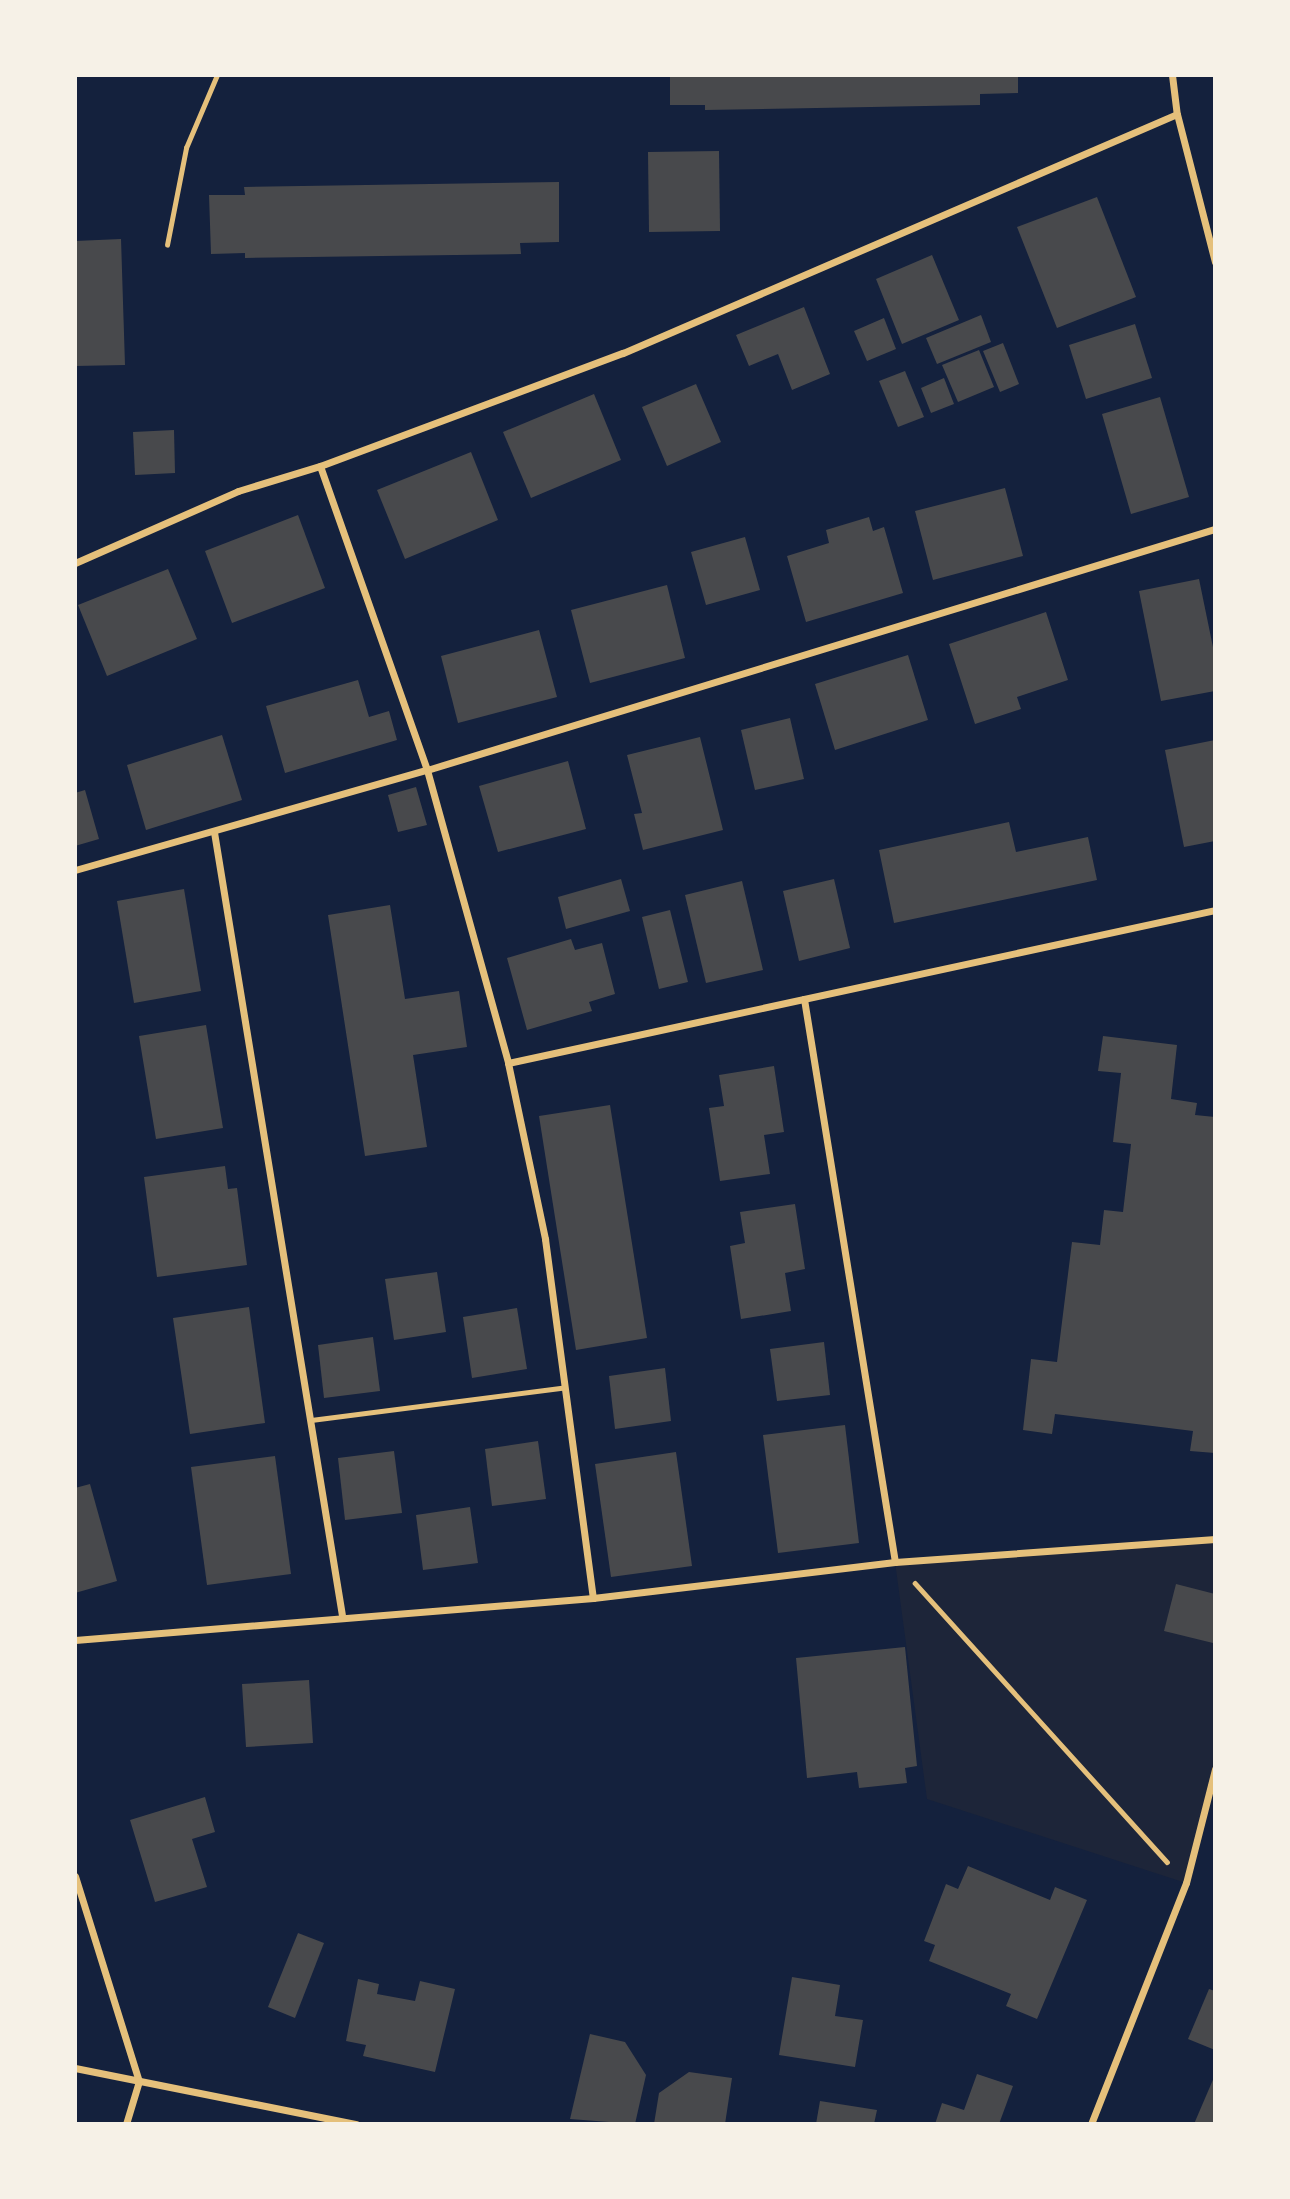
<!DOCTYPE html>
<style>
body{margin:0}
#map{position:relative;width:1290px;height:2199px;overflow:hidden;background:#14213d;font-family:Arial,sans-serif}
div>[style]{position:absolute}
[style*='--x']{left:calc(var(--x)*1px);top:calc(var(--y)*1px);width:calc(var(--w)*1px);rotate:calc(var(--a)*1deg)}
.green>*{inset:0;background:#1d2539}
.building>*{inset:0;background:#48494c}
.path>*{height:4.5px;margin:-2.25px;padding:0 2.25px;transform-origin:2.25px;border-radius:2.25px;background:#e5c07b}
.service>*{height:5px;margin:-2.5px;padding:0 2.5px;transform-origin:2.5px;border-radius:2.5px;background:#e5c07b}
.minor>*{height:7px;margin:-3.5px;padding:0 3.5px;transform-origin:3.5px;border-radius:3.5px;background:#e5c07b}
span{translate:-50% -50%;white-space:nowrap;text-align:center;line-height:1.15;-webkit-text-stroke:6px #f6f1e7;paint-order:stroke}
.frame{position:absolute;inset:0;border:77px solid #f6f1e7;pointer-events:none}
</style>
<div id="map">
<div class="green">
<div style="clip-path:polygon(1215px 1539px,1215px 1769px,1186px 1883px,927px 1799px,895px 1562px)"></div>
</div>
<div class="building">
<div style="clip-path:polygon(670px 75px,1018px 75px,1018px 93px,980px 94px,980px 105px,705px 110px,705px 105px,670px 105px)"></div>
<div style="clip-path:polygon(719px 151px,720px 231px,649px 232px,648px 152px)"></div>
<div style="clip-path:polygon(559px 182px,559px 242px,520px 243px,521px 254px,245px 258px,245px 253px,211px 254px,209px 195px,245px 195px,244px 187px)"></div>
<div style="clip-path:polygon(1097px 197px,1136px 297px,1057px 328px,1017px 227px)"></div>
<div style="clip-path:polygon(121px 239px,125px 365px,75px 366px,75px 241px)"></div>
<div style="clip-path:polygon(932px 255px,959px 320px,902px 344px,876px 279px)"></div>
<div style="clip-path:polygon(804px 307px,830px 374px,792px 390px,778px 354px,749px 366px,736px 335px)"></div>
<div style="clip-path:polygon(981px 315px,991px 342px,937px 364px,926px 338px)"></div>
<div style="clip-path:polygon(884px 318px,896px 349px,867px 361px,854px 331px)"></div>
<div style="clip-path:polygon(1135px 324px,1152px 378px,1086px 399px,1069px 345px)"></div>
<div style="clip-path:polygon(1003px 343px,1019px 384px,1000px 392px,983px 351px)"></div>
<div style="clip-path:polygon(979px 350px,994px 387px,958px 402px,942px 365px)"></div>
<div style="clip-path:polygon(905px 371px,924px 417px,898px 427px,879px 381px)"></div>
<div style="clip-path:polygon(944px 378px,954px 404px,931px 413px,921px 388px)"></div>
<div style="clip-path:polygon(696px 384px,721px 442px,667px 466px,642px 407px)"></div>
<div style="clip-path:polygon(594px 394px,621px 460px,531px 498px,503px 432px)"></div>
<div style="clip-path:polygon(1160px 397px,1189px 497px,1131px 514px,1102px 414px)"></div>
<div style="clip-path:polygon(174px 430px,175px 473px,135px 475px,133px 432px)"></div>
<div style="clip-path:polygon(471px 452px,498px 520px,405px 559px,377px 490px)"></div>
<div style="clip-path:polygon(1005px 488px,1023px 556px,933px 580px,915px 511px)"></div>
<div style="clip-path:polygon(298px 515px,325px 588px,232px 623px,205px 551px)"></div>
<div style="clip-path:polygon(869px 517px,873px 531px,884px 527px,903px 593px,806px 622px,787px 556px,829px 543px,826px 530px)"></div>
<div style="clip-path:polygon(745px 537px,760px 590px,706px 605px,691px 552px)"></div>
<div style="clip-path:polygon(168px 569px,197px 639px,107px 676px,78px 605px)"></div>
<div style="clip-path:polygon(1199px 579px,1215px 657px,1215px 691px,1161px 701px,1139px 591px)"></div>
<div style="clip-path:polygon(667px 585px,685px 658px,590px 683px,571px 610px)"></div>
<div style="clip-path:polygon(1046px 612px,1068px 680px,1017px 697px,1021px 709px,975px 724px,949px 644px)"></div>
<div style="clip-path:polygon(539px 630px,557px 697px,458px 723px,441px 656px)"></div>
<div style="clip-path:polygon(908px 655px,928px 720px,835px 750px,815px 684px)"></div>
<div style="clip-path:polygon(358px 680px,369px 717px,389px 711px,397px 740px,285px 773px,266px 706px)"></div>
<div style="clip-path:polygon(790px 718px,804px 779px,755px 790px,741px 730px)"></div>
<div style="clip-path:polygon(222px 735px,242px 800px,146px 830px,127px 765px)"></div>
<div style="clip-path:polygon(700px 737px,723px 830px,643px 850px,634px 814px,642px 813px,627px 755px)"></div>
<div style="clip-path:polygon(1215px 740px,1215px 841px,1184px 847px,1165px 750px)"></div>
<div style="clip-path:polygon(568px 761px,586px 829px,498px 852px,479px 786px)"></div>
<div style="clip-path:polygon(416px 787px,427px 825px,398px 832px,388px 795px)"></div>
<div style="clip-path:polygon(85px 790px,99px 839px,75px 846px,75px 793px)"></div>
<div style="clip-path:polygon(1009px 822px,1016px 852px,1088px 837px,1097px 880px,894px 923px,879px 850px)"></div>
<div style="clip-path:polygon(621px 879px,630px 911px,566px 929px,558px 897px)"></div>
<div style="clip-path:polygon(834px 879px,850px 948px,799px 961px,783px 891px)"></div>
<div style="clip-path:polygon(742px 881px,763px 970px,706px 983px,685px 895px)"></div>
<div style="clip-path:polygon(184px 889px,201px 991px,134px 1003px,117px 901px)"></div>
<div style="clip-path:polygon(390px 905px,405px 999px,459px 991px,467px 1047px,413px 1055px,427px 1147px,365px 1156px,328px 915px)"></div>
<div style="clip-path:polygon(670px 910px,688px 982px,659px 989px,642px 917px)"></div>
<div style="clip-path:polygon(571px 939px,575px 950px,602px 943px,615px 994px,589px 1002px,592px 1011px,527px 1030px,507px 958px)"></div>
<div style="clip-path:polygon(206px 1025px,223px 1128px,156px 1139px,139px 1036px)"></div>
<div style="clip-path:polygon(1103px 1036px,1177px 1045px,1171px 1099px,1197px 1103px,1195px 1115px,1215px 1117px,1215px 1453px,1190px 1451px,1193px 1431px,1055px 1414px,1052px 1434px,1023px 1430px,1031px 1359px,1057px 1362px,1072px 1242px,1100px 1245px,1104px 1210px,1123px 1212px,1131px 1144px,1113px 1142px,1121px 1073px,1098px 1071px)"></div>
<div style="clip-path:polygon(774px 1066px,784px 1132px,764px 1135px,770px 1174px,720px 1181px,709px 1108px,724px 1106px,719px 1075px)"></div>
<div style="clip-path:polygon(610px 1105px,647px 1338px,576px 1350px,539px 1116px)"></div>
<div style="clip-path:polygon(225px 1166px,228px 1189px,237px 1188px,247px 1265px,157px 1277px,144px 1177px)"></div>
<div style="clip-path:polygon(795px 1204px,805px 1269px,785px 1273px,791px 1311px,741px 1319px,730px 1246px,745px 1243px,740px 1212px)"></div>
<div style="clip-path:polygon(437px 1272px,446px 1332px,394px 1340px,385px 1279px)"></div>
<div style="clip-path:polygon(249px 1307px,265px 1423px,190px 1434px,173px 1318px)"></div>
<div style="clip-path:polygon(517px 1308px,527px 1369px,472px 1378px,463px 1317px)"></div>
<div style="clip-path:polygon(373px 1337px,380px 1391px,324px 1398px,318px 1345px)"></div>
<div style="clip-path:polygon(824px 1342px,830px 1395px,777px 1401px,770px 1349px)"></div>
<div style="clip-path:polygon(665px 1368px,671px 1421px,615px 1429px,609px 1376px)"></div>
<div style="clip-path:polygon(845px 1425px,859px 1543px,778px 1553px,763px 1435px)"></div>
<div style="clip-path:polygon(538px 1441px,546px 1499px,492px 1506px,485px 1449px)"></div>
<div style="clip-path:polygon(394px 1451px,402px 1513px,345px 1520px,338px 1458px)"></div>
<div style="clip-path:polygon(676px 1452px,692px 1566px,611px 1577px,595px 1464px)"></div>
<div style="clip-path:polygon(275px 1456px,291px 1574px,207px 1585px,191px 1467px)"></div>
<div style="clip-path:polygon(90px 1484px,117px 1581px,75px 1593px,75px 1488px)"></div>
<div style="clip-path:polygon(470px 1507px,478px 1563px,423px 1570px,416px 1515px)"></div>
<div style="clip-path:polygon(1176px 1584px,1215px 1594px,1213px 1643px,1164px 1631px)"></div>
<div style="clip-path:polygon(905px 1647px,917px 1766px,905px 1768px,907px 1783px,859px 1788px,857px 1772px,807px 1778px,796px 1658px)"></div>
<div style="clip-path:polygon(309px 1680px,313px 1743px,246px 1747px,242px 1684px)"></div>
<div style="clip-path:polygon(205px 1797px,215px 1832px,192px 1839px,207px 1887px,155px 1902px,130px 1820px)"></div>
<div style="clip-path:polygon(968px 1866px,1050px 1900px,1055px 1887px,1087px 1900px,1037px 2019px,1006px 2006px,1011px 1994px,929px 1961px,935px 1945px,924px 1941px,946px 1884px,958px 1889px)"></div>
<div style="clip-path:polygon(298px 1933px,324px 1943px,295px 2018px,268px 2007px)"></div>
<div style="clip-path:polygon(792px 1977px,840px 1985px,835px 2016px,863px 2020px,855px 2067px,779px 2055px)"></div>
<div style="clip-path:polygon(358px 1979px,379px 1984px,377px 1994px,415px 2001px,420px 1981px,455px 1989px,435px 2072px,363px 2056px,366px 2045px,346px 2041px)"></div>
<div style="clip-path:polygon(1209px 1989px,1215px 1991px,1215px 2050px,1188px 2039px)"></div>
<div style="clip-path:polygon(590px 2034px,625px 2042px,646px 2075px,635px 2124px,570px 2119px)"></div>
<div style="clip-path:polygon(689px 2072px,732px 2078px,725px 2124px,654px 2124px,659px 2093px)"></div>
<div style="clip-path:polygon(977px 2074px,1013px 2086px,999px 2124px,935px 2124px,942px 2103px,964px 2110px)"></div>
<div style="clip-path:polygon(1215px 2075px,1215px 2124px,1194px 2124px)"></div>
<div style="clip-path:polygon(820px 2101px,877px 2110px,874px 2124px,816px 2124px)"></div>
</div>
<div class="path">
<div style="--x:167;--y:245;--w:99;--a:-78.9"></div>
<div style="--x:186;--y:148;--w:79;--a:-67"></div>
<div style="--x:915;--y:1583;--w:376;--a:47.9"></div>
</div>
<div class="service">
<div style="--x:311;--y:1420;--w:253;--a:-7.3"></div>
</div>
<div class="minor">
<div style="--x:1172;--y:75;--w:39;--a:83"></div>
<div style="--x:1177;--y:114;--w:153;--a:75.6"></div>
<div style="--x:320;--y:466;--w:322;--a:70.6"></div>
<div style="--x:427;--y:770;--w:304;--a:74.5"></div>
<div style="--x:508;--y:1063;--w:180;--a:78.1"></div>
<div style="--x:545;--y:1239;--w:362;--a:82.4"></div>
<div style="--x:75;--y:563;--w:178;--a:-23.8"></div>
<div style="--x:238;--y:491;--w:86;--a:-17"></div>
<div style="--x:320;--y:466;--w:323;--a:-20.5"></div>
<div style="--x:623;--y:353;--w:603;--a:-23.34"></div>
<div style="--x:214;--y:832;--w:793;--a:80.72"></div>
<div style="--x:75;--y:870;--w:366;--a:-15.9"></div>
<div style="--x:427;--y:770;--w:824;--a:-17.01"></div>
<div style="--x:804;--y:999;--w:570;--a:80.82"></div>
<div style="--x:508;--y:1063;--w:723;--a:-12.21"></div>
<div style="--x:75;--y:1640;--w:520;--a:-4.64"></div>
<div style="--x:593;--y:1598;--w:304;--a:-6.8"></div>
<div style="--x:895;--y:1562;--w:321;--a:-4.1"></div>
<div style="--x:75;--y:1876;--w:215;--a:72.7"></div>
<div style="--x:139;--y:2081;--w:45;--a:106.8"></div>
<div style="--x:75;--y:2068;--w:287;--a:11.3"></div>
<div style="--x:1091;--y:2124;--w:259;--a:-68.5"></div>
<div style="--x:1186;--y:1883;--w:118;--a:-75.7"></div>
</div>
<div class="frame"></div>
</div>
